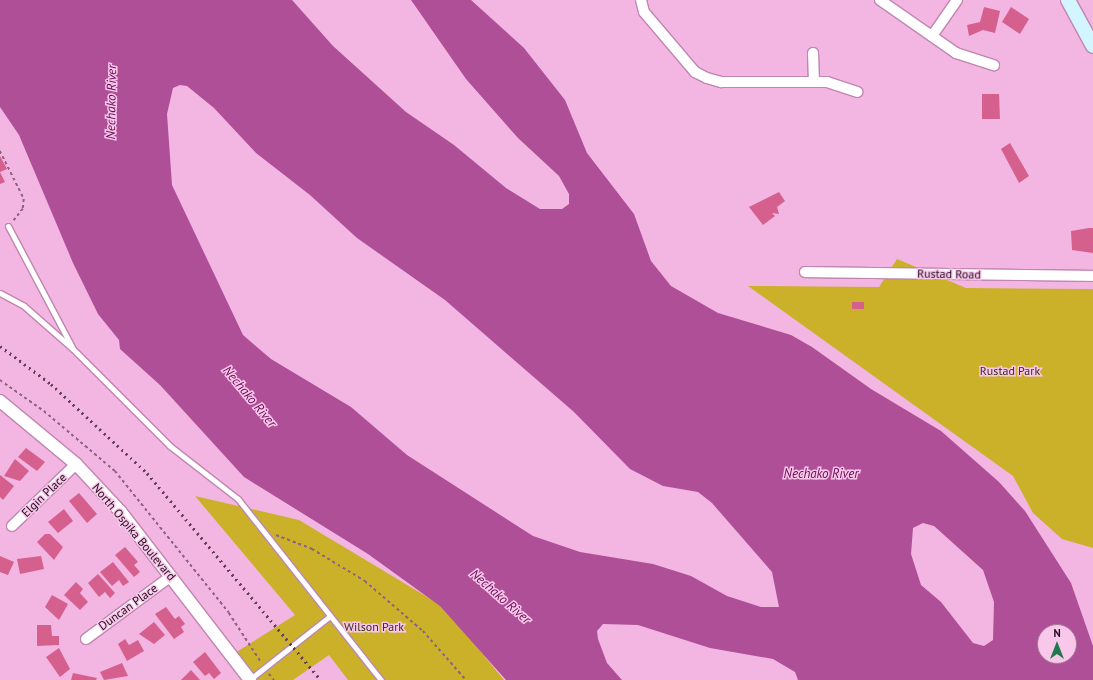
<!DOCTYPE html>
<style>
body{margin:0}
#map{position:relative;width:1093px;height:680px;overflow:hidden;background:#f3b5e1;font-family:"PT Sans",sans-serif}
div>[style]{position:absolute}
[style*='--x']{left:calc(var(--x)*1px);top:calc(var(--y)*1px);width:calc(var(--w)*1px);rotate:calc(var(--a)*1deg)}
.green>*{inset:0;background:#cbb12a}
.water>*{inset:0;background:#af4f98}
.building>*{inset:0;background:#d5608e}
.path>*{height:1.5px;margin-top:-0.75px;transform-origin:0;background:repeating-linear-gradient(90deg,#8c6281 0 3px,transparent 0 6px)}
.roads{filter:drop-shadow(1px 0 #c086b0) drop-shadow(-1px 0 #c086b0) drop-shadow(0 1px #c086b0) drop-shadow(0 -1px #c086b0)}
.service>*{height:5px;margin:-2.5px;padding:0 2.5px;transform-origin:2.5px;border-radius:2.5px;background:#fff}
.minor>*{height:10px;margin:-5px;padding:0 5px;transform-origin:5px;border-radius:5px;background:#fff}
.tertiary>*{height:12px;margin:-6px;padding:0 6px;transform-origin:6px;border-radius:6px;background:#fff}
.secondary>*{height:14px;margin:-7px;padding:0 7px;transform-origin:7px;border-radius:7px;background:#d3f5fe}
.rail>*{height:3px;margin-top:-1.5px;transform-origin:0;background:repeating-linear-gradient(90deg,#614058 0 2px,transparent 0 6px)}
span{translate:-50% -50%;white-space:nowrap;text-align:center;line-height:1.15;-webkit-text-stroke:3px #f9c7ea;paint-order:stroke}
.street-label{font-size:12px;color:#220d1d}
.park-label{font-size:12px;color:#35301a}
.water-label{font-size:13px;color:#680b57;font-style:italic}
.north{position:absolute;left:1037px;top:624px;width:40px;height:40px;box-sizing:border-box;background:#f9c7ea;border:1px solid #a37d98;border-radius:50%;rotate:0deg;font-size:11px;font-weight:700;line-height:16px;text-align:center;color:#220d1d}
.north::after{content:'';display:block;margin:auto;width:14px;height:18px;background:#20794e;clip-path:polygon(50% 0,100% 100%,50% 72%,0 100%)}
</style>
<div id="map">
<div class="green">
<div style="clip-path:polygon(897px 259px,966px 288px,1093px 289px,1093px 548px,1062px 539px,1033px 513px,1013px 476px,748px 286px,879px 287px)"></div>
<div style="clip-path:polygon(195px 496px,299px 520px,444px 607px,504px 680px,348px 680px,329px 655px,293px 680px,256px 680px,235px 653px,295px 615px)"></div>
</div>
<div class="water">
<div style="clip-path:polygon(evenodd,0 0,292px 0,333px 46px,406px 112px,454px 145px,506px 188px,540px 209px,562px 209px,569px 204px,569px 194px,559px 176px,518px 138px,466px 79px,411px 0,471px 0,524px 48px,565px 100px,587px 153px,634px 214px,651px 261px,671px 286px,718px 313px,791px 335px,812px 347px,871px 389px,941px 431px,999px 482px,1025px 511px,1071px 583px,1093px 646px,1093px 680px,798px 680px,795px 672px,773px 659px,710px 648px,638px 625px,603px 624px,597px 631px,598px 639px,607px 663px,622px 680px,506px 680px,440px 606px,368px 554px,244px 477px,160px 385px,120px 349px,119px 340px,98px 314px,73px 263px,19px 135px,0 107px,0 0,180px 85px,187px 86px,214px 108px,256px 153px,310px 195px,357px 238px,445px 300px,574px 412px,630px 469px,663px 486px,698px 492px,712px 503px,772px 572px,779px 607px,761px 607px,727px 596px,691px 576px,653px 564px,580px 552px,533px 536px,407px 455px,351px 407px,271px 359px,243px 335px,172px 185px,167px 114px,173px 88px,180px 85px,0 0,923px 523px,934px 526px,983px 570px,994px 602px,993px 640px,984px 646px,973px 643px,941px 602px,921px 585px,911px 554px,913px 528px,923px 523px,0 0,1045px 632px,1069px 632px,1069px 656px,1045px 656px,1045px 632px)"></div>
</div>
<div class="building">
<div style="clip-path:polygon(984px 7px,1000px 11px,995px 33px,983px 30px,969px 36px,967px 25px,980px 22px)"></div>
<div style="clip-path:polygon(1011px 7px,1029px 19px,1020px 34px,1002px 22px)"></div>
<div style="clip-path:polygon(982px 94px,999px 94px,1000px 119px,982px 119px)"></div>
<div style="clip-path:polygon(1010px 143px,1029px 176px,1019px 183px,1001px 149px)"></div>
<div style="clip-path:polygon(0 156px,7px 169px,0 172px,5px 182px,0 184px)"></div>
<div style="clip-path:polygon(779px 192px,785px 201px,777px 207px,779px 214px,772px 213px,775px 216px,763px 225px,749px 207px)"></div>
<div style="clip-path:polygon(1089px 228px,1093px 228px,1093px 253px,1072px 250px,1071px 231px)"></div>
<div style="clip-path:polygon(852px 302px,864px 302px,864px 309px,852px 309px)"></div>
<div style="clip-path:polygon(26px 448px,45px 462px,37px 471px,18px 457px)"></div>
<div style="clip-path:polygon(15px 459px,29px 471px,20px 481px,4px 476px)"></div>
<div style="clip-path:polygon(0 475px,14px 486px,3px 500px,0 497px)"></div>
<div style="clip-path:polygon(79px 493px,97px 514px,87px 523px,69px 501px)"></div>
<div style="clip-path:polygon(64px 509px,73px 521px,58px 533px,48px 522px)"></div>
<div style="clip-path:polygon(45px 534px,50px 534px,63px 547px,54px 560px,37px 542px)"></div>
<div style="clip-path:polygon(125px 547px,138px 562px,134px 565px,140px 572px,134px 577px,115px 555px)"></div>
<div style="clip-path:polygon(0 556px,14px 562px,8px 575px,0 572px)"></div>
<div style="clip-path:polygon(41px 556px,44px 569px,20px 574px,17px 559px)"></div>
<div style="clip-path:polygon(113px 562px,129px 582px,123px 586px,119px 580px,112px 586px,100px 572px)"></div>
<div style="clip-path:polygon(98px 574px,115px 593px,110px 598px,105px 592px,99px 597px,88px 583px)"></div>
<div style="clip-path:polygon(76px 582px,83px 589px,80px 593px,88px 602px,80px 610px,64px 595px)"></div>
<div style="clip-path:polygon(52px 595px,68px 604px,59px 620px,45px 607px)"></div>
<div style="clip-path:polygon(166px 607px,175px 619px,179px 616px,185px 624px,181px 627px,184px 632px,174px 639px,155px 614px)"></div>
<div style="clip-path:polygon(154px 622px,165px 635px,154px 644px,139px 634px)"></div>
<div style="clip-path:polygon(37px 625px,51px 625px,52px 636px,59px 636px,59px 645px,37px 646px)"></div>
<div style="clip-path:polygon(125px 639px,129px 645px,138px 640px,144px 651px,127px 661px,118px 644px)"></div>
<div style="clip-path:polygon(59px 648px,70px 669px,60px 677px,46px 657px)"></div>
<div style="clip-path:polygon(205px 652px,221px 673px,214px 679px,209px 673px,205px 676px,193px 662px)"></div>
<div style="clip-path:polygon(122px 663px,128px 676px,104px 680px,100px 672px)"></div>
<div style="clip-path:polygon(191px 670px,200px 680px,181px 680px)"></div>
<div style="clip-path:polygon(73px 673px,97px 678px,96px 680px,71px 680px)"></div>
</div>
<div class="path">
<div style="--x:0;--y:151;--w:54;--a:63.4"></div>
<div style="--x:24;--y:199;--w:10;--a:96"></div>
<div style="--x:23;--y:209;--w:16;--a:128"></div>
<div style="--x:0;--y:380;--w:54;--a:35.2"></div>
<div style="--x:44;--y:411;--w:93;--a:40.2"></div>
<div style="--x:115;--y:471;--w:182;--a:51.2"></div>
<div style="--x:229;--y:613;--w:59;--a:56.9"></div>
<div style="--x:276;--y:535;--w:39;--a:21"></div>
<div style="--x:312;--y:549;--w:62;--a:31.1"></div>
<div style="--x:365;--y:581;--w:77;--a:40.8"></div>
<div style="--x:423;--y:631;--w:65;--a:48.7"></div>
<div style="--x:269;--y:674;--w:8;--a:50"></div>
</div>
<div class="roads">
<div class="service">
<div style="--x:8;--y:226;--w:137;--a:62.1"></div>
<div style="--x:0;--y:293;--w:27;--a:28"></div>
<div style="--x:24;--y:306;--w:65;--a:41.3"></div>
<div style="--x:73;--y:349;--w:137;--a:45"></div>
<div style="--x:170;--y:446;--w:86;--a:37.9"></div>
<div style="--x:238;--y:499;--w:231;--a:51.7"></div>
<div style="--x:249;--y:680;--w:103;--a:-38.3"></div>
</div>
<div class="minor">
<div style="--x:641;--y:0;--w:12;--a:76"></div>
<div style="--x:644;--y:12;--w:79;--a:49.6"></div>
<div style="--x:695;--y:72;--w:13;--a:27"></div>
<div style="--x:707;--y:78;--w:15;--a:16"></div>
<div style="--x:721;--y:82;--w:106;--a:0"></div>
<div style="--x:827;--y:82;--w:32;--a:18"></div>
<div style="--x:880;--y:0;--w:93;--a:34.9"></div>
<div style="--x:956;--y:53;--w:40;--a:18"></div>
<div style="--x:932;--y:36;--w:44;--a:-55.2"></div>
<div style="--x:813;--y:53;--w:29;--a:88"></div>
<div style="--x:805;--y:272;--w:288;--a:0.8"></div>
<div style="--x:12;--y:526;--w:89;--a:-44.1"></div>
<div style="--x:86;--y:639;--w:106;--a:-36.5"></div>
</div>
<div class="tertiary">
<div style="--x:0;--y:401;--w:99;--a:39.7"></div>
<div style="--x:76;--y:464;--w:64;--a:46.9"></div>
<div style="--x:120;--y:511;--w:213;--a:52.4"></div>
</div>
<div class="secondary">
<div style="--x:1068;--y:0;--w:52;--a:61.5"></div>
</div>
</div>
<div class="rail">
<div style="--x:0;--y:346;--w:64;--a:36.7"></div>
<div style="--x:51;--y:384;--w:131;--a:42.8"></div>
<div style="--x:147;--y:473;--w:270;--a:50"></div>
</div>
<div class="street-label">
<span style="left:949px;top:274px;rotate:1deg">Rustad Road</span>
<span style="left:44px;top:495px;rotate:-44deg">Elgin Place</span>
<span style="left:134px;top:532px;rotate:50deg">North Ospika Boulevard</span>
<span style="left:128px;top:607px;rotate:-36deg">Duncan Place</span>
</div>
<div class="park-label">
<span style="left:1010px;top:371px">Rustad Park</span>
<span style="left:374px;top:627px">Wilson Park</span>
</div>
<div class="water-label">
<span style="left:112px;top:102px;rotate:-89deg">Nechako River</span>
<span style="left:249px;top:397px;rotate:50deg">Nechako River</span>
<span style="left:821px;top:474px">Nechako River</span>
<span style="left:500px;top:597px;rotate:41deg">Nechako River</span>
</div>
<div class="north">N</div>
</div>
